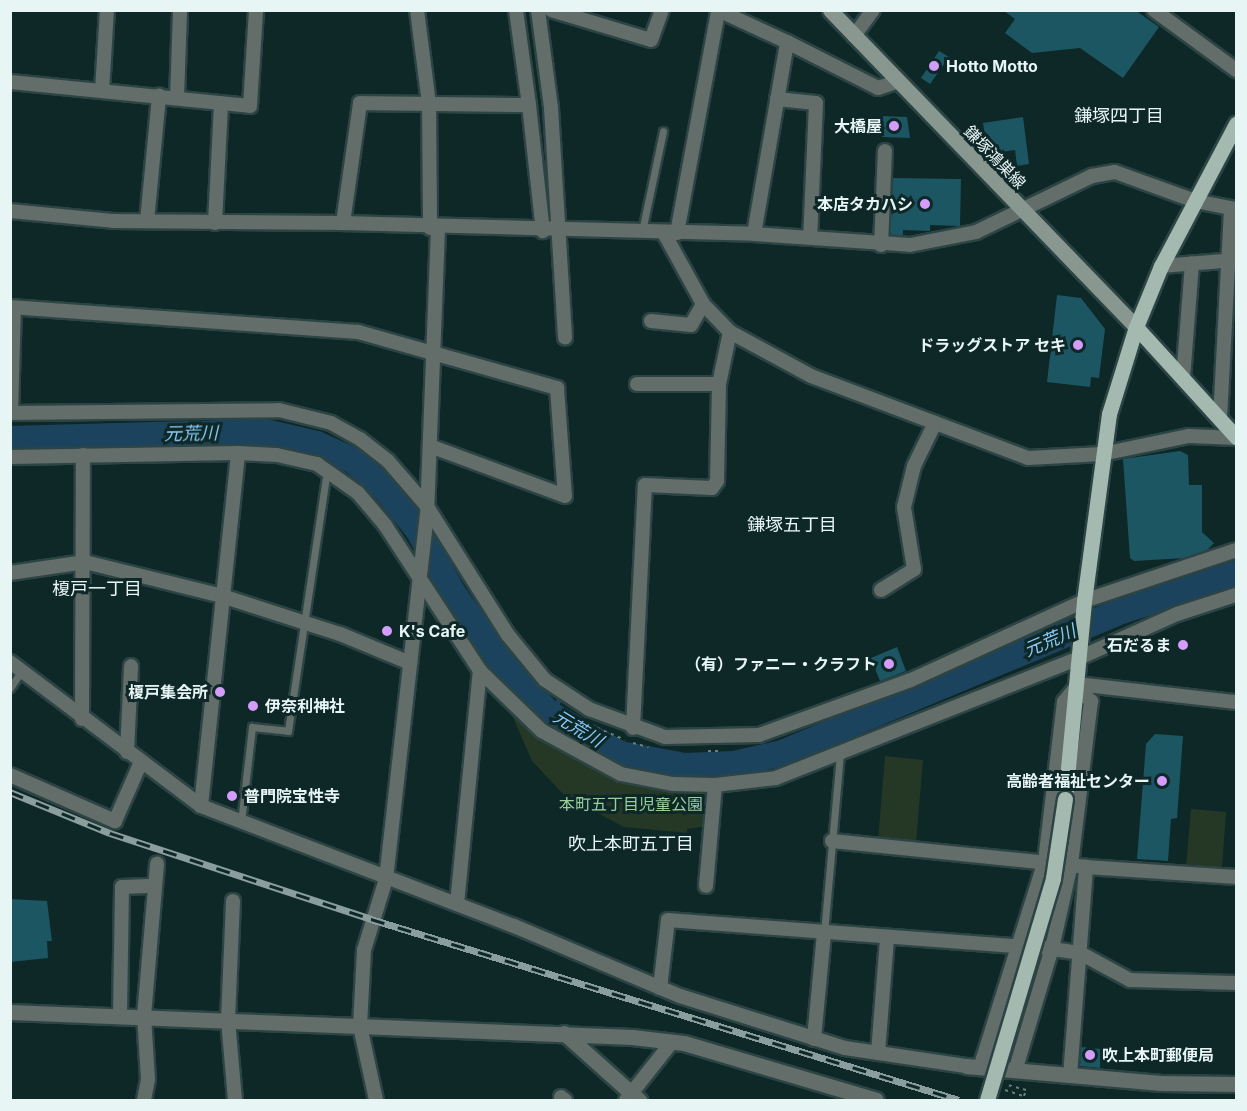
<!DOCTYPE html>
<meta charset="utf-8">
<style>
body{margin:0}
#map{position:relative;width:1247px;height:1111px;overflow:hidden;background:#0e2727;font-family:Inter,"Noto Sans JP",sans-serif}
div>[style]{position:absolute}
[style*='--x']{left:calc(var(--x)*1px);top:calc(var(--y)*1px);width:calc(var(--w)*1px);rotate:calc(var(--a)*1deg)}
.green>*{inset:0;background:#243825}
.stream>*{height:4.5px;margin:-2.25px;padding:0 2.25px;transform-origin:2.25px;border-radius:2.25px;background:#1c435d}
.river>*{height:26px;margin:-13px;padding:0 13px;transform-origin:13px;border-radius:13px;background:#1c435d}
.building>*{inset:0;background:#1c5663}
.path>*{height:2px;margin-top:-1px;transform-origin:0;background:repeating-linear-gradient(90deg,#6b7f7f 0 3px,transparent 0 7.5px)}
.roads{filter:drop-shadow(2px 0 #2c4444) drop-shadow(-2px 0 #2c4444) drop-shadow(0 2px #2c4444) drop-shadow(0 -2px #2c4444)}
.service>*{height:7px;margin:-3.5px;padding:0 3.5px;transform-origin:3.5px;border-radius:3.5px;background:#636d69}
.minor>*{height:14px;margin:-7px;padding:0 7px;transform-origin:7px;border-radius:7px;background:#636d69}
.tertiary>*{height:15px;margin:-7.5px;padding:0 7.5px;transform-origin:7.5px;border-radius:7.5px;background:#636d69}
.secondary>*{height:15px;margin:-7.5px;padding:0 7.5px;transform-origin:7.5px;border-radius:7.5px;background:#889891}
.primary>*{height:15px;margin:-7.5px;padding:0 7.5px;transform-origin:7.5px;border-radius:7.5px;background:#a4b9b0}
.rail>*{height:7px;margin-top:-3.5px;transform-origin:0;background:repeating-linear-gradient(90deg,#0e2727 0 14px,#8b9e9e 0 28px);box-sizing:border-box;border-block:2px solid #8b9e9e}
.bridges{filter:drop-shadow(2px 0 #2c4444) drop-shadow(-2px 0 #2c4444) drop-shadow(0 2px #2c4444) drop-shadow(0 -2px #2c4444)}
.primary-bridge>*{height:15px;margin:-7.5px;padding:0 7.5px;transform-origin:7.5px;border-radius:7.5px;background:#a4b9b0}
.dots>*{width:16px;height:16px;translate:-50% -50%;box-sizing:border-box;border:3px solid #0e2727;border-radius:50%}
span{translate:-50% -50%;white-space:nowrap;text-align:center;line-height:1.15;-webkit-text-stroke:6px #0e2727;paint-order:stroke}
.poi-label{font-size:16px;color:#e7f5f5;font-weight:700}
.left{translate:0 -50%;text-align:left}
.right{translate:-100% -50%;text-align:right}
.street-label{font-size:16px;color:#e7f5f5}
.park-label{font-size:16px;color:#98cf9b}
.neighbourhood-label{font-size:18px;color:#e7f5f5}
.water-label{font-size:18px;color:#88c9f7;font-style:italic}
.frame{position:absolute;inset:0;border:12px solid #e7f5f5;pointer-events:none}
</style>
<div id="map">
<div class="green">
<div style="clip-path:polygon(508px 706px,569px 754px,623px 779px,710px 791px,708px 826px,687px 829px,687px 833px,624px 827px,565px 796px,532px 761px)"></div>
<div style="clip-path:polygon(885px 756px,923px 760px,916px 843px,878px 840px)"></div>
<div style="clip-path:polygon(1191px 809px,1226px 812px,1222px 869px,1186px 866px)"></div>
</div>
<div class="stream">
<div style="--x:550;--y:714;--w:19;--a:-58"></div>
</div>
<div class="river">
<div style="--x:10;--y:439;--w:255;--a:-1.6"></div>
<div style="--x:265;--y:432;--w:53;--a:13"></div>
<div style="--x:317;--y:444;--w:41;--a:24.7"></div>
<div style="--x:354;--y:461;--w:43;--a:42.2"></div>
<div style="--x:386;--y:490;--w:51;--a:51.3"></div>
<div style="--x:418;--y:530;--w:72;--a:60.9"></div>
<div style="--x:453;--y:593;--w:87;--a:54.8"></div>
<div style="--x:503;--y:664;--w:69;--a:46.8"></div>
<div style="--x:550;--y:714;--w:81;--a:29.7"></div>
<div style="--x:620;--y:754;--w:66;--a:10.5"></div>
<div style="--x:685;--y:766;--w:49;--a:-2.3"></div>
<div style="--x:734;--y:764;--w:49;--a:-12.9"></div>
<div style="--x:782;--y:753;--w:368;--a:-22.7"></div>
<div style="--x:1122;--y:611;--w:120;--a:-18"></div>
</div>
<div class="building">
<div style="clip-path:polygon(1003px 10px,1135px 10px,1159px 27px,1123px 78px,1080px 48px,1032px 53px,1005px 33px,1015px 19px)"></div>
<div style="clip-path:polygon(939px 51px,949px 57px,930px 84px,921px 78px)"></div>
<div style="clip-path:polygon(883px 116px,907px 117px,910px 138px,882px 137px)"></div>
<div style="clip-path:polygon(1023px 117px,1029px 164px,1017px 166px,1015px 150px,988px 154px,983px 123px)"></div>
<div style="clip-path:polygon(893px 178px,961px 179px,960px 226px,930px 225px,930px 231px,903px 230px,903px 235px,890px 235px)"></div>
<div style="clip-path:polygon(1057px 295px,1081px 298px,1105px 329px,1099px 378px,1091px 377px,1090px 387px,1047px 382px)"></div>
<div style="clip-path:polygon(1180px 451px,1188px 455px,1189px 485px,1202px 485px,1202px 532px,1214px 543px,1207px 550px,1185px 558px,1134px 561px,1130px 558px,1123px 459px)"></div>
<div style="clip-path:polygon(897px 647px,906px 671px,880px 681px,871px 658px)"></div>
<div style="clip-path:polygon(1155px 734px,1183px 736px,1177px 818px,1171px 819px,1168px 861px,1137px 859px,1146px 744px)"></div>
<div style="clip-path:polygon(10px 899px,47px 901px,52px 941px,47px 941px,48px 958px,10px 962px)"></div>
<div style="clip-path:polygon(1081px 1047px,1101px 1049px,1100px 1068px,1080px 1066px)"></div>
</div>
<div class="path">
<div style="--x:597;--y:728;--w:30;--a:23"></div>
<div style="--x:633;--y:743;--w:16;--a:15"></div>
<div style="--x:708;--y:751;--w:15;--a:0"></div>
<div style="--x:1005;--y:1090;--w:20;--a:18"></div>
<div style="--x:1024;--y:1096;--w:6;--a:-72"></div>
<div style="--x:1026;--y:1090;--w:20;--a:-165"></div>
</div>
<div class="roads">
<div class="service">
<div style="--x:642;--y:231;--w:102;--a:-78.1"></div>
<div style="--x:10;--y:688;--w:22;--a:-56"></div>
<div style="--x:241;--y:822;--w:96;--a:-83.4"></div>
<div style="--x:252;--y:727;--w:36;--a:6"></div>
<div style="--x:288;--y:731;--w:263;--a:-81.5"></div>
<div style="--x:824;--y:933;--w:179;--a:-84.9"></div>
</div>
<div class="minor">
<div style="--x:417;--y:10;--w:95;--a:82.7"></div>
<div style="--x:429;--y:104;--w:124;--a:89.5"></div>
<div style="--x:538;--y:10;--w:99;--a:82.4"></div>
<div style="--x:551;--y:108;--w:230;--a:86.5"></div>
<div style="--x:551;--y:10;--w:104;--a:16.7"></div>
<div style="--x:651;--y:40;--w:32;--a:-70"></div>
<div style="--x:718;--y:10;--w:76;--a:24.9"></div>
<div style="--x:1154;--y:10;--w:102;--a:36.2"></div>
<div style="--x:854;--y:36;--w:32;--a:-54"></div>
<div style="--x:10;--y:82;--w:241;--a:5.7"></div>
<div style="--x:250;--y:106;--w:96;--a:-86.4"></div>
<div style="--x:102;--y:91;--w:81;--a:-86.5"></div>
<div style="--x:177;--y:98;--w:88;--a:-88"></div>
<div style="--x:777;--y:99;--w:39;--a:6"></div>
<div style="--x:816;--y:103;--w:135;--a:92.5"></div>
<div style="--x:529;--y:105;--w:127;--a:83.7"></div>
<div style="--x:10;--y:211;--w:103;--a:5.5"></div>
<div style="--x:113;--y:221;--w:230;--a:0.5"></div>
<div style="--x:343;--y:223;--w:411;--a:1.5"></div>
<div style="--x:754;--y:234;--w:156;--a:4"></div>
<div style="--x:910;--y:245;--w:67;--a:-11.1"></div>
<div style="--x:976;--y:232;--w:129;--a:-25.8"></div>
<div style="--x:1092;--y:176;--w:23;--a:-10"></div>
<div style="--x:1115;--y:172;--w:85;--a:19.9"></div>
<div style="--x:1195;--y:201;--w:42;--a:11"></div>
<div style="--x:147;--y:221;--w:126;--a:-84.5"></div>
<div style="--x:215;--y:223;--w:120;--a:-87.1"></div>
<div style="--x:343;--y:223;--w:121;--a:-81.9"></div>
<div style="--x:360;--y:103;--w:169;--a:0.7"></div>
<div style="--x:529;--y:105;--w:96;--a:-97.8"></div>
<div style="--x:664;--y:233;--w:81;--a:61.2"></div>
<div style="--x:703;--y:304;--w:39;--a:46"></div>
<div style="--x:730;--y:332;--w:92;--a:28.5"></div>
<div style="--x:811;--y:376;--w:232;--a:20.7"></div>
<div style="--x:1028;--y:458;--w:74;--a:-3.1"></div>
<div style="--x:1102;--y:454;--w:89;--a:-11.7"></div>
<div style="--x:1189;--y:436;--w:47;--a:2.4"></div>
<div style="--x:677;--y:233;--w:226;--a:-79.5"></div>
<div style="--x:754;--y:234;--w:195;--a:-80.2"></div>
<div style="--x:787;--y:42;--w:102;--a:26.8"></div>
<div style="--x:878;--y:88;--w:19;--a:-18"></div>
<div style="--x:881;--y:245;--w:94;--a:-87.6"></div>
<div style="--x:1161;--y:266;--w:75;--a:-4.6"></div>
<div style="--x:10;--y:307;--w:349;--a:4.1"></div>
<div style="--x:358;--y:332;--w:207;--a:15.7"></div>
<div style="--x:557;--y:388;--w:108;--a:85.8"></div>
<div style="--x:565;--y:496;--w:144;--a:-159.7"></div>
<div style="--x:651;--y:321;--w:40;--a:5.7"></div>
<div style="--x:691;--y:325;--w:24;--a:-60"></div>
<div style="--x:1183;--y:378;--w:115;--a:-85.5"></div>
<div style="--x:637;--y:384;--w:82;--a:0"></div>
<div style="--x:10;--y:413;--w:269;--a:-0.6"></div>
<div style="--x:279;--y:410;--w:54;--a:14"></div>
<div style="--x:331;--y:423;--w:33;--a:29"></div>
<div style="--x:360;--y:439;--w:36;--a:38"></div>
<div style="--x:388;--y:461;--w:58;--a:49.2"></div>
<div style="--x:426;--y:505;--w:154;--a:57.8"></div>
<div style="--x:508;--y:635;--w:58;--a:50.6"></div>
<div style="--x:545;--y:680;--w:53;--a:33.4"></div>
<div style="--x:589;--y:709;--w:81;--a:20.2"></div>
<div style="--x:665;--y:737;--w:94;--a:-1.2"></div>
<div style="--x:759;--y:735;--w:162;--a:-19.9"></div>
<div style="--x:911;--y:680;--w:190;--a:-24.5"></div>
<div style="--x:1084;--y:601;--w:160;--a:-18.5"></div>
<div style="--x:11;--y:413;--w:105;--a:-88.4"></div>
<div style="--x:1220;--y:419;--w:209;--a:-87"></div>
<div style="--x:10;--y:457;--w:228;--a:-1"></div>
<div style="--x:238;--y:453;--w:39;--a:3"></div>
<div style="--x:277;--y:455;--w:41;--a:12.7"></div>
<div style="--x:317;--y:464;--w:50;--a:35.3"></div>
<div style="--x:358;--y:493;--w:42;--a:49.8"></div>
<div style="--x:385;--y:525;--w:174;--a:56.9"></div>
<div style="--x:480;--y:671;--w:86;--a:44.1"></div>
<div style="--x:542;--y:731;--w:90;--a:28.6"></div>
<div style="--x:621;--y:774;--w:53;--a:10.9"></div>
<div style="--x:673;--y:784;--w:42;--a:1.4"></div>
<div style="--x:715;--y:785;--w:61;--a:-6.5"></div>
<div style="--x:776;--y:778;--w:326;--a:-21.6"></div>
<div style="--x:1079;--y:658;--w:107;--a:-24.2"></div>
<div style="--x:1177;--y:614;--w:62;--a:-17.9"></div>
<div style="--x:10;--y:573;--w:76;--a:-8.3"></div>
<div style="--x:85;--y:562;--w:141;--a:13.9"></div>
<div style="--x:222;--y:596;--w:124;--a:17.9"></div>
<div style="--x:340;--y:634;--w:76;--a:22.5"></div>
<div style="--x:881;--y:590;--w:39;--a:-32"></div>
<div style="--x:914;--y:569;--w:63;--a:-99.2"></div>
<div style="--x:904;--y:507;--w:42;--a:-76.3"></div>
<div style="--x:914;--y:466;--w:48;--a:-64"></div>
<div style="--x:10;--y:662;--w:239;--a:37"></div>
<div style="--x:201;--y:806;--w:335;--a:21"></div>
<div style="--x:514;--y:926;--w:180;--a:22.9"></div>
<div style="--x:680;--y:996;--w:173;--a:17.5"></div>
<div style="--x:845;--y:1048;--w:122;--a:8.5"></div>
<div style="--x:1077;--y:684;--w:160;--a:6.5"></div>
<div style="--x:82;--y:719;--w:264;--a:-89.8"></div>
<div style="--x:633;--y:728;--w:243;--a:-87.2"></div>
<div style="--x:645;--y:485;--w:67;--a:2.6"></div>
<div style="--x:712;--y:488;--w:9;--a:-54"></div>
<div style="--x:717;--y:481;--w:97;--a:-88.8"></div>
<div style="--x:719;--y:384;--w:53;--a:-78.1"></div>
<div style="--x:127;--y:752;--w:86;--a:-87.3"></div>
<div style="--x:10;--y:775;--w:115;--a:23.7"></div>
<div style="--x:115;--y:821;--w:64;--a:-66.2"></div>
<div style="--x:201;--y:806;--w:355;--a:-84"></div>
<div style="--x:832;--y:841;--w:255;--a:5.8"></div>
<div style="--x:1086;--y:867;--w:150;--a:3.8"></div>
<div style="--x:706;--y:886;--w:101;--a:-84.9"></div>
<div style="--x:233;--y:901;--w:119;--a:92.4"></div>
<div style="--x:228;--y:1020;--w:80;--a:85"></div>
<div style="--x:457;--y:904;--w:234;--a:-84.4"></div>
<div style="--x:1045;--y:948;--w:35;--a:8"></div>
<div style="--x:1080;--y:953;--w:57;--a:28.4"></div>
<div style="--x:1130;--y:980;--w:106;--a:1.6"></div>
<div style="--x:660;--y:988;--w:68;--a:-83.3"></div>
<div style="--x:668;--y:920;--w:358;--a:4.3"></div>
<div style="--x:120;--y:1015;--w:128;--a:-89.1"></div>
<div style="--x:122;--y:887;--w:33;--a:-2"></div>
<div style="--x:814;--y:1039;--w:106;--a:-84.6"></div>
<div style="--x:878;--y:1053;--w:115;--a:-85.5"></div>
<div style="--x:980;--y:1068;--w:217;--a:-72.6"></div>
<div style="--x:1045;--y:861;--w:160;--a:-83.2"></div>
<div style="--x:1064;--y:702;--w:19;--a:-51"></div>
<div style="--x:1076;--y:687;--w:21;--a:43"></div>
<div style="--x:1091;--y:701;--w:164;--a:97"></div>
<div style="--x:1071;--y:864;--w:86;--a:102.7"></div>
<div style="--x:1052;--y:948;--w:128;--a:106.7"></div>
<div style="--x:1070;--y:1076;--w:210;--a:-85.6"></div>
<div style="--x:561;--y:1097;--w:5;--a:37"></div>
<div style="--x:144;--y:1100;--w:21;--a:-79"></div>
<div style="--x:148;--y:1079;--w:63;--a:-93.6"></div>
<div style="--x:144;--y:1016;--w:153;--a:-85.1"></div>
<div style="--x:376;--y:1100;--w:76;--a:-102.2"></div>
<div style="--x:360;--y:1026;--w:76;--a:-87"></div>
<div style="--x:364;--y:950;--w:74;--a:-72.8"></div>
<div style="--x:386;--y:879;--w:366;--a:-83.6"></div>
<div style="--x:427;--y:515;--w:287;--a:-87.8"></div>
<div style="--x:626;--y:1100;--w:74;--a:-51.6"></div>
</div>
<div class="tertiary">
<div style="--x:10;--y:1012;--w:623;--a:2.3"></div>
<div style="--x:632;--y:1037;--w:52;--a:6.6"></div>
<div style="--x:684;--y:1043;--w:200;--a:16.5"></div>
<div style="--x:564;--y:1033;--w:101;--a:41.8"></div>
<div style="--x:966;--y:1066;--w:196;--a:5"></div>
<div style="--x:1161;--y:1083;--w:75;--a:0.8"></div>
</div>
<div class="secondary">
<div style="--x:830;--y:10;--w:441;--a:46"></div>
</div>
<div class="primary">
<div style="--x:1136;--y:327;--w:149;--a:47.7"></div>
<div style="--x:1065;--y:799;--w:199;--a:-84.5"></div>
<div style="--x:1084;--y:601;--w:189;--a:-82.4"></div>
<div style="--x:1109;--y:414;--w:91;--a:-72.8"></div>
<div style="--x:1136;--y:327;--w:66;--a:-67.7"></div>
<div style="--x:1161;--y:266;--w:161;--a:-62.2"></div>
</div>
</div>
<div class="rail">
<div style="--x:10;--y:792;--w:108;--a:22.3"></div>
<div style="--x:110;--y:833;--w:275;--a:18.2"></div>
<div style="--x:371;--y:919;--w:615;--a:17.11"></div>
</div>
<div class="bridges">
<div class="primary-bridge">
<div style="--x:987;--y:1100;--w:232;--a:-73.4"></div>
<div style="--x:1053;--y:878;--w:80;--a:-81.4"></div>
</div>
</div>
<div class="dots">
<div style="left:934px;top:66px;background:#d49cfb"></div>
<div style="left:894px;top:126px;background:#d49cfb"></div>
<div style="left:925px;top:204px;background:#d49cfb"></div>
<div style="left:1078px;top:345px;background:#d49cfb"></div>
<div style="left:387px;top:631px;background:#d49cfb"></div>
<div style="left:1183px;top:645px;background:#d49cfb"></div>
<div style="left:889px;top:664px;background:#d49cfb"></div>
<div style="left:220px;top:692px;background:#d49cfb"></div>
<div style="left:253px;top:706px;background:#d49cfb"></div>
<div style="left:1162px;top:781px;background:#d49cfb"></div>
<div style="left:232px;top:796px;background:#d49cfb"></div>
<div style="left:1090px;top:1055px;background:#d49cfb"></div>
</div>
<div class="poi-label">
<span class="left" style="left:946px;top:66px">Hotto Motto</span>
<span class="right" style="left:882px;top:126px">大橋屋</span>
<span class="right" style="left:913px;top:204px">本店タカハシ</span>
<span class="right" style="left:1066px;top:345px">ドラッグストア セキ</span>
<span class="left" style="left:399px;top:631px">K's Cafe</span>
<span class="right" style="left:1171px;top:645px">石だるま</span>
<span class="right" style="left:877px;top:664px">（有）ファニー・クラフト</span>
<span class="right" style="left:208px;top:692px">榎戸集会所</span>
<span class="left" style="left:265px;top:706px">伊奈利神社</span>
<span class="right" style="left:1150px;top:781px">高齢者福祉センター</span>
<span class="left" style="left:244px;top:796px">普門院宝性寺</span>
<span class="left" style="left:1102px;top:1055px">吹上本町郵便局</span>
</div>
<div class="street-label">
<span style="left:995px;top:157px;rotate:46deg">鎌塚鴻巣線</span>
</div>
<div class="park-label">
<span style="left:631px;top:804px">本町五丁目児童公園</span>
</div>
<div class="neighbourhood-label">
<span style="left:1119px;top:116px">鎌塚四丁目</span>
<span style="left:792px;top:525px">鎌塚五丁目</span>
<span style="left:97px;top:589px">榎戸一丁目</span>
<span style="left:631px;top:844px">吹上本町五丁目</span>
</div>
<div class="water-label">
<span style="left:191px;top:434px;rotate:-1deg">元荒川</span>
<span style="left:1050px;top:641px;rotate:-23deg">元荒川</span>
<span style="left:578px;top:729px;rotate:31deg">元荒川</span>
</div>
<div class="frame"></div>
</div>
